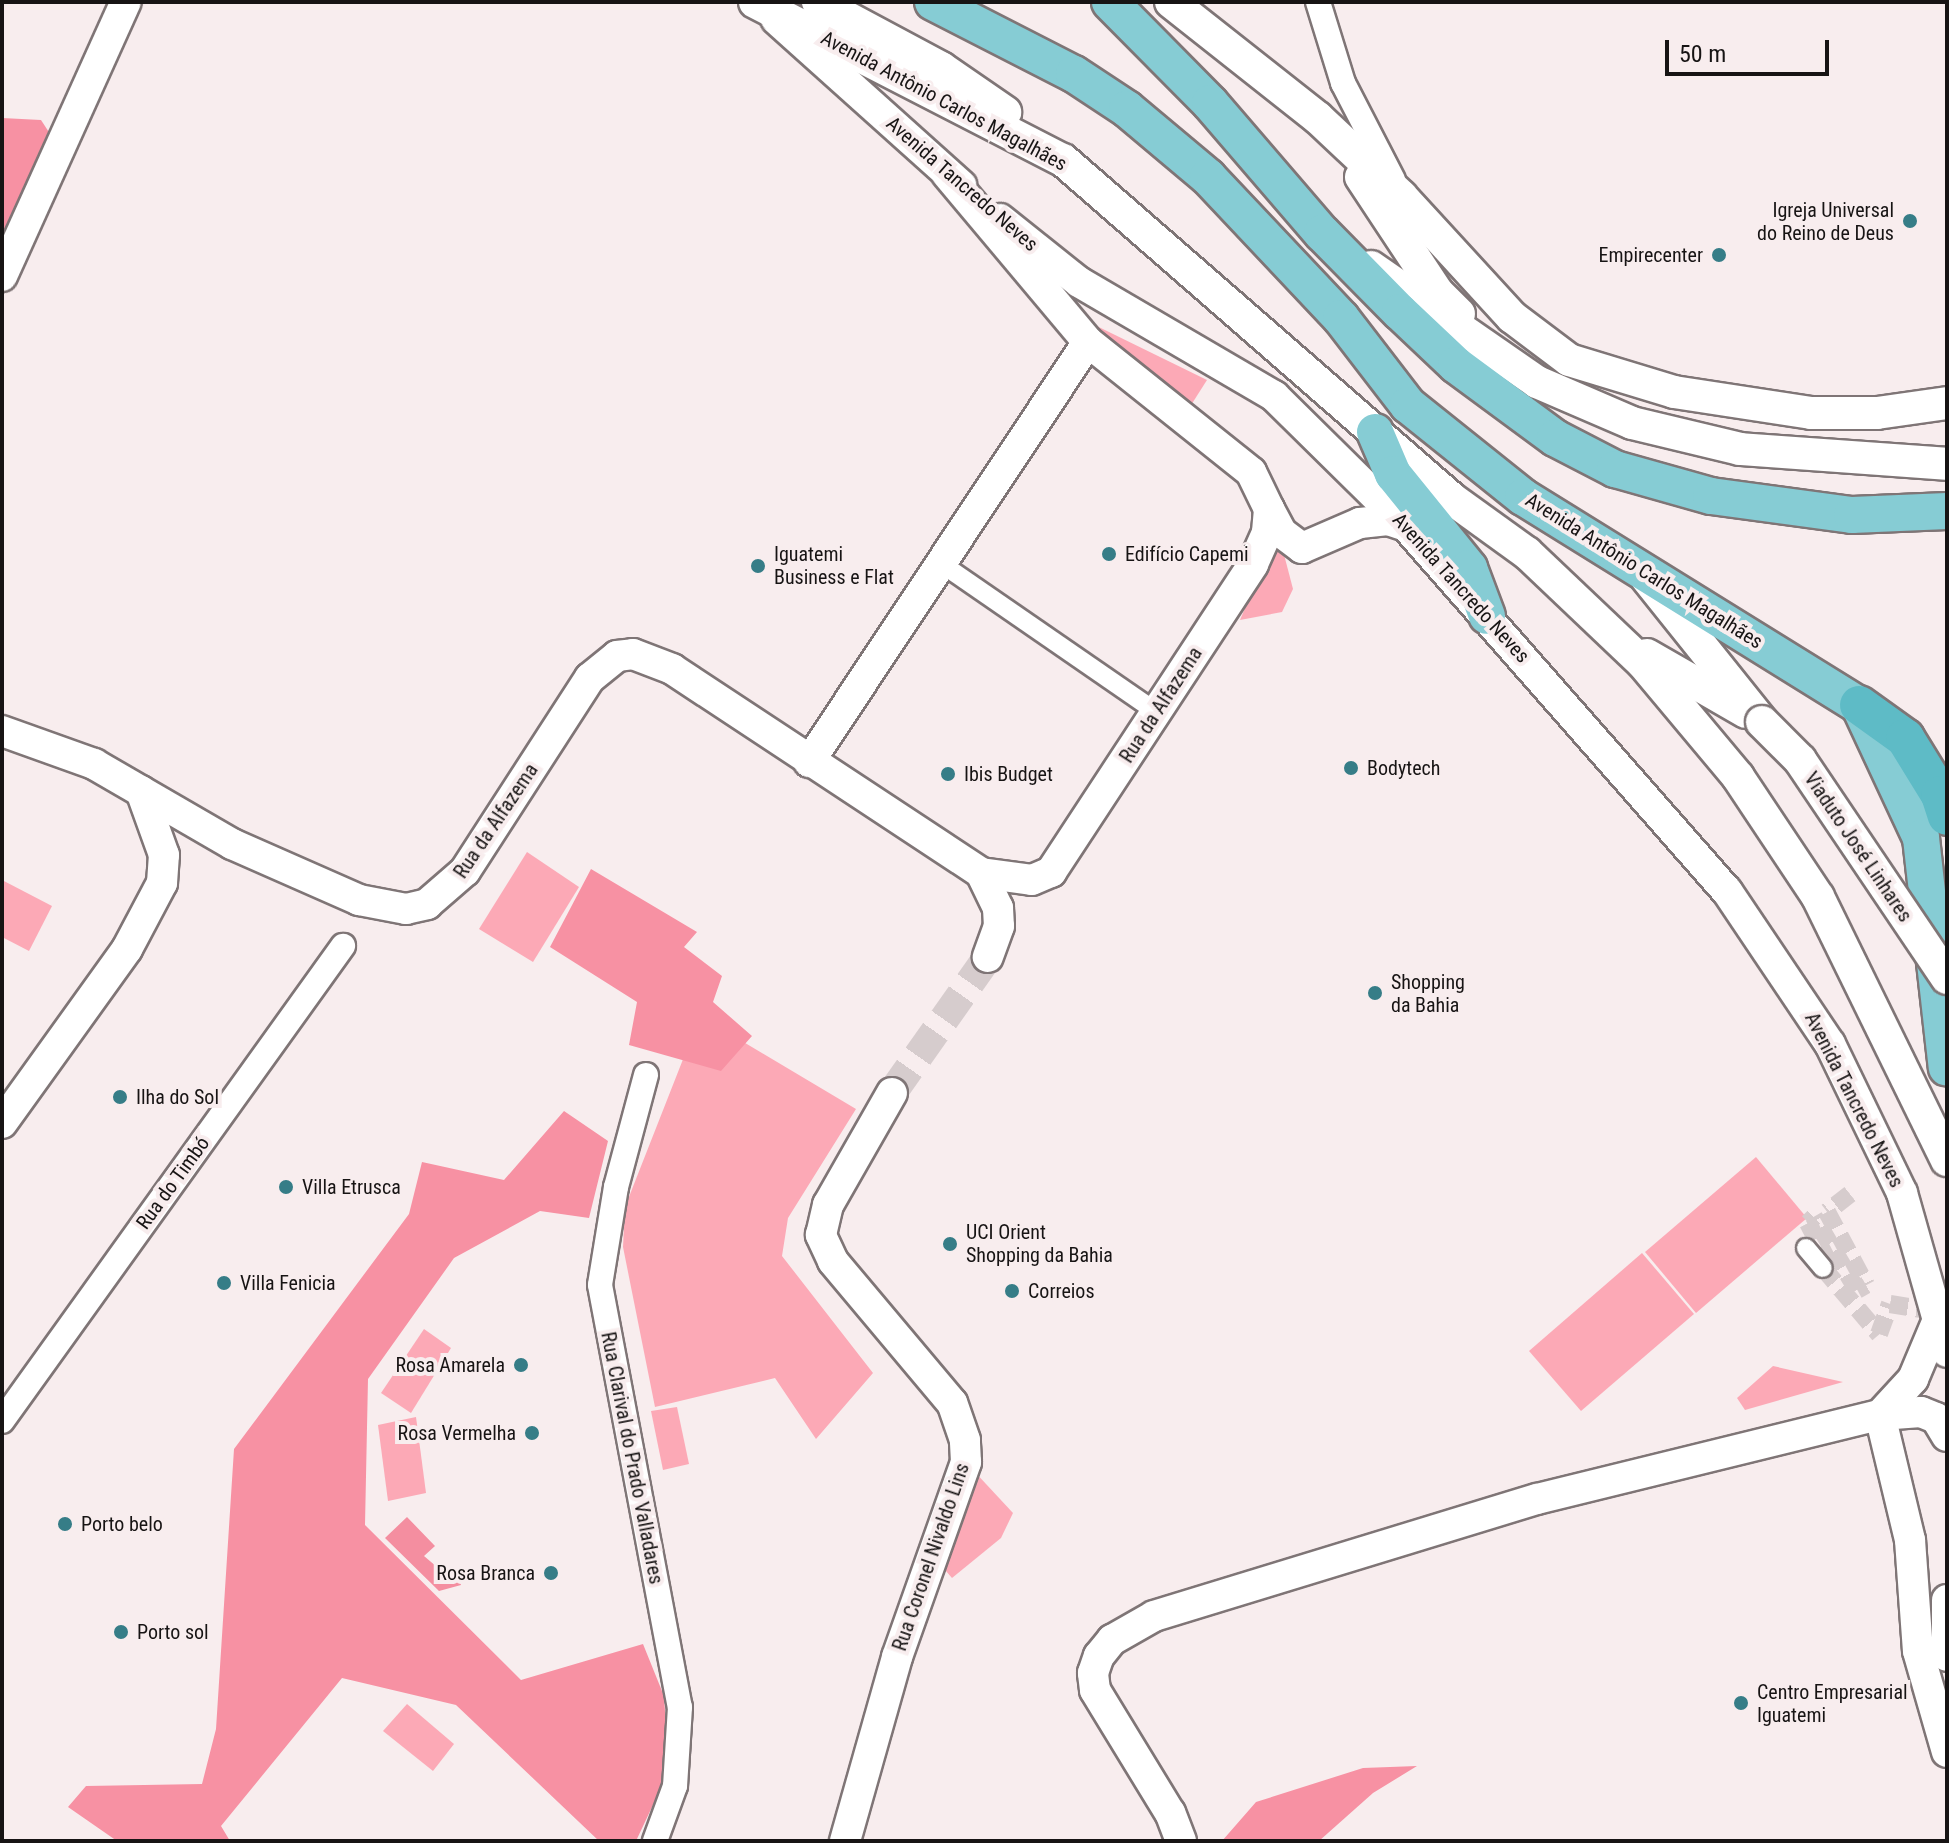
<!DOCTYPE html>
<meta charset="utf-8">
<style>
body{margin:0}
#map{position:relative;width:1949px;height:1843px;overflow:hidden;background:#f8edee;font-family:"Roboto Condensed",sans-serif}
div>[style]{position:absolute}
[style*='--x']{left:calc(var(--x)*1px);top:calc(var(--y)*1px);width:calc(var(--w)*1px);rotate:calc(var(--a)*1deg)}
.green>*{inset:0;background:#fca9b6}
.forest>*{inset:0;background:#f791a3}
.water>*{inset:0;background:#f48ea0}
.pedestrian-tunnel>*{height:18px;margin-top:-9px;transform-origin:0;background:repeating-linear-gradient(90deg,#d6cccd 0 18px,transparent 0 27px)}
.tertiary-tunnel>*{height:30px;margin-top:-15px;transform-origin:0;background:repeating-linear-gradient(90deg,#d6cccd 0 30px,transparent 0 45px)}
.roads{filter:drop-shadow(2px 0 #7f7576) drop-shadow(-2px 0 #7f7576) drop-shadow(0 2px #7f7576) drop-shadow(0 -2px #7f7576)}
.pedestrian>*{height:18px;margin:-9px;padding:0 9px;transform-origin:9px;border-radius:9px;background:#fff}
.minor>*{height:24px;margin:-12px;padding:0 12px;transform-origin:12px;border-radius:12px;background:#fff}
.tertiary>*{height:30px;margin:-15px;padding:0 15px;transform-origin:15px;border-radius:15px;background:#fff}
.secondary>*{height:32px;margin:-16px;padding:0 16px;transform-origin:16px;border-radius:16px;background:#fff}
.primary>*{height:36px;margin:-18px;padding:0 18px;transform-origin:18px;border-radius:18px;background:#86ccd4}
.trunk>*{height:38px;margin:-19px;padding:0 19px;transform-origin:19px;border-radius:19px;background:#5ebbc6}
.bridges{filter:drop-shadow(2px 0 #7f7576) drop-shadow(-2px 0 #7f7576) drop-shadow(0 2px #7f7576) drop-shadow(0 -2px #7f7576)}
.secondary-bridge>*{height:32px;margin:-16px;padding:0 16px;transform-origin:16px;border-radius:16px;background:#fff}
.dots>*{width:22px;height:22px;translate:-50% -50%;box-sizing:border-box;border:4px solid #f8edee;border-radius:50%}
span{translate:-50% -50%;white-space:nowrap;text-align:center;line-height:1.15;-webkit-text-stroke:8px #f8edee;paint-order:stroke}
.street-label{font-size:20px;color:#171414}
.poi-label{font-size:20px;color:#171414}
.right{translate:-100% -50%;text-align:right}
.left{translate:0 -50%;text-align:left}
.frame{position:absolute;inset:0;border:4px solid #171414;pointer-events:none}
.scale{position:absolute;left:1665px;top:40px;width:164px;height:36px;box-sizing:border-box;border:4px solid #171414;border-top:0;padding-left:10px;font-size:24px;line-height:28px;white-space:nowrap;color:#171414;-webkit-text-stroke:6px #f8edee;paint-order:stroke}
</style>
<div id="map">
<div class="green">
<div style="clip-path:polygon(1062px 309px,1207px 380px,1186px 413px)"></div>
<div style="clip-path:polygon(1273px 542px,1281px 543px,1293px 589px,1282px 612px,1240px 620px)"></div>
<div style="clip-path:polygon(527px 852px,579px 887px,533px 962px,479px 929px)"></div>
<div style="clip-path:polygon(2px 880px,52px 906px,29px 951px,2px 937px)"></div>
<div style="clip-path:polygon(700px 1016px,856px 1109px,788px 1218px,782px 1256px,873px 1373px,816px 1439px,775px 1378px,655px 1407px,623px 1247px,625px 1207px)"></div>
<div style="clip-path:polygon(1756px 1157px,1807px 1218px,1696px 1313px,1645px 1252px)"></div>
<div style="clip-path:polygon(1642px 1253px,1694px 1314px,1581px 1411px,1529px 1351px)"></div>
<div style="clip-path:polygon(424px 1329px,451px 1348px,411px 1413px,381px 1393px)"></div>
<div style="clip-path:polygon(1773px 1366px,1843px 1382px,1745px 1410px,1737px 1398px)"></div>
<div style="clip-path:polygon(677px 1407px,689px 1464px,663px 1470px,651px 1411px)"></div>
<div style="clip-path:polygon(416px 1417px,426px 1493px,388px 1501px,378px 1425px)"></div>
<div style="clip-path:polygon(973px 1470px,1013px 1513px,1001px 1538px,952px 1578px,939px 1563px)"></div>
<div style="clip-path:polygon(407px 1704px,454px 1744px,433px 1771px,383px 1731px)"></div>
</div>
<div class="forest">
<div style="clip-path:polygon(2px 118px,41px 120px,56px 143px,2px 246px)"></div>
<div style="clip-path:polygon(591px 869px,697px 932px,684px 947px,722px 976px,713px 1002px,752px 1036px,721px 1071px,629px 1045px,637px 1002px,550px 947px)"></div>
<div style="clip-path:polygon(564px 1111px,608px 1141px,589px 1218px,540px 1211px,454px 1258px,368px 1379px,365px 1525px,521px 1680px,643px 1644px,664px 1696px,669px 1771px,636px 1841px,599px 1841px,456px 1705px,342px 1678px,221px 1826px,230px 1841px,117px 1841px,68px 1807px,86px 1786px,202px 1784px,216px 1729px,234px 1449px,409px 1214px,422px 1162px,504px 1180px)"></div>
<div style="clip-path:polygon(1417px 1766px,1373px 1793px,1319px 1841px,1222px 1841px,1256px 1802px,1363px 1768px)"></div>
</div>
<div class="water">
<div style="clip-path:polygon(407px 1517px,435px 1546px,424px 1556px,444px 1573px,457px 1572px,461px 1585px,439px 1591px,385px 1538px)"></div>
</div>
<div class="pedestrian-tunnel">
<div style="--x:1850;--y:1194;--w:29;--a:142"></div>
<div style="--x:1827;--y:1212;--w:83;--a:61.9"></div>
<div style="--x:1866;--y:1285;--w:10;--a:151"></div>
<div style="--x:1857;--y:1290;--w:85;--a:-120.5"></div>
<div style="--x:1814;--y:1217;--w:8;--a:135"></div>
<div style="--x:1808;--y:1223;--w:45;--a:62.3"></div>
<div style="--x:1829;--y:1263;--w:8;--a:140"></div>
<div style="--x:1823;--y:1268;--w:87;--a:49.7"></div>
<div style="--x:1879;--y:1334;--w:32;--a:-70"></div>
<div style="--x:1890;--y:1304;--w:51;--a:9.1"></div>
</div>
<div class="tertiary-tunnel">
<div style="--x:892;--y:1093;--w:166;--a:-54.8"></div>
</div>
<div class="roads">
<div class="pedestrian">
<div style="--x:939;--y:562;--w:262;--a:34.6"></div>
<div style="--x:1806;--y:1248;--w:26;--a:50"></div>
</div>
<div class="minor">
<div style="--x:1318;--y:2;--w:85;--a:72.8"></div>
<div style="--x:1343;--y:83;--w:109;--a:62.7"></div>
<div style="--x:646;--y:1075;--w:116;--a:105"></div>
<div style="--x:616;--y:1187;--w:99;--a:99.3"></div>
<div style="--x:600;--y:1285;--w:430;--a:79.3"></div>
<div style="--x:680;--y:1707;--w:79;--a:93.6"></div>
<div style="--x:675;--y:1786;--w:59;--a:110"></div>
<div style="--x:2;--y:1421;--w:585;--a:-54.33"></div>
</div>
<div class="tertiary">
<div style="--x:776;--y:19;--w:249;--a:41.9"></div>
<div style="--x:1000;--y:219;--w:101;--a:38.6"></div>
<div style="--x:1079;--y:282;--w:226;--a:30.3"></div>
<div style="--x:1274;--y:396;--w:185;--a:44.6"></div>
<div style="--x:1406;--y:526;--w:486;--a:48.7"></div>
<div style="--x:1727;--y:891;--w:184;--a:56.1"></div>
<div style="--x:1830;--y:1044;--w:165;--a:64.2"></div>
<div style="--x:1902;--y:1193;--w:165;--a:74.2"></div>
<div style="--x:2;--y:276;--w:301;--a:-65.7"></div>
<div style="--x:1269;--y:509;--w:27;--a:62"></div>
<div style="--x:1282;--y:533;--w:25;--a:37"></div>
<div style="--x:1302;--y:548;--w:63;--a:-23.3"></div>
<div style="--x:1360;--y:523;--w:28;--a:-6"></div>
<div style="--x:1388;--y:520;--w:19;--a:18"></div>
<div style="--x:2;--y:731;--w:98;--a:19.7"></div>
<div style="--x:94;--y:764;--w:160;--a:30.1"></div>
<div style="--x:232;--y:844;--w:139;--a:23.8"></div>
<div style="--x:359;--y:900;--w:48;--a:10.8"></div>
<div style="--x:406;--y:909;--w:22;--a:-13"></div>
<div style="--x:427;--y:904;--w:50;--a:-41"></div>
<div style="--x:465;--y:871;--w:230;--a:-57.1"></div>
<div style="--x:590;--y:678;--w:35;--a:-39"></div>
<div style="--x:617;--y:656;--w:16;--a:-7"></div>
<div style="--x:633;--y:654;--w:42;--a:21"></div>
<div style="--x:672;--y:669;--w:370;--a:33.4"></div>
<div style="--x:981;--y:873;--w:51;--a:7.8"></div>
<div style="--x:1032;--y:880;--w:21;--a:-23"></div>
<div style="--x:1051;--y:872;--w:368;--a:-56.7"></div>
<div style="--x:1253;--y:564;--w:35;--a:-66"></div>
<div style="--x:1267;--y:532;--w:23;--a:-85"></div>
<div style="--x:1269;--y:509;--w:41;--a:-115.9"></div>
<div style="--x:1251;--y:472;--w:208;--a:-141.4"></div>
<div style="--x:1088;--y:342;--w:219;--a:-130"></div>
<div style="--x:809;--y:762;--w:504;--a:-56.4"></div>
<div style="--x:981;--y:873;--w:39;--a:64"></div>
<div style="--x:998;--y:908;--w:18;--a:87"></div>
<div style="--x:999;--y:926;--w:33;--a:110"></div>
<div style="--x:2;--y:1123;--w:214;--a:-54.3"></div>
<div style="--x:127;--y:949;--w:75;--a:-62.1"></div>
<div style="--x:162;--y:883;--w:28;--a:-86"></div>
<div style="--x:164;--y:855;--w:68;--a:-109.8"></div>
<div style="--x:1880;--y:1415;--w:129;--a:76.5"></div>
<div style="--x:1910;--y:1540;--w:111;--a:85.9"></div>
<div style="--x:1918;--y:1651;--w:105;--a:74"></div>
<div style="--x:1880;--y:1415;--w:49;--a:-47.5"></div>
<div style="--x:1913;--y:1379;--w:67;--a:-67.2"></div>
<div style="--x:1947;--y:1600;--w:56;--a:90"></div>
<div style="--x:845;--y:1841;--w:191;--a:-74.2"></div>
<div style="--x:897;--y:1657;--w:207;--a:-70.5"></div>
<div style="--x:966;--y:1462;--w:22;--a:-93"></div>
<div style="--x:965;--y:1440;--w:39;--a:-109"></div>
<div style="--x:952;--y:1403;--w:185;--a:-130"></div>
<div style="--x:833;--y:1261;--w:29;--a:-115"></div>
<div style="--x:821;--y:1235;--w:31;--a:-77"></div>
<div style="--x:828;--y:1205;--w:129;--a:-60.3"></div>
<div style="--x:1181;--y:1841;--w:30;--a:-111"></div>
<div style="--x:1170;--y:1813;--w:144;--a:-121.4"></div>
<div style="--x:1095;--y:1690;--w:17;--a:-97"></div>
<div style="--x:1093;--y:1673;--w:18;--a:-71"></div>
<div style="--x:1099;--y:1656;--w:21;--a:-51"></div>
<div style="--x:1112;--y:1640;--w:48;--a:-29.7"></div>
<div style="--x:1154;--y:1616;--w:400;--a:-17"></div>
<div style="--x:1537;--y:1499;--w:353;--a:-13.8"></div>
<div style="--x:1880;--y:1415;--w:41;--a:-4.2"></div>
<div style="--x:1921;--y:1412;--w:16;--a:22"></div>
<div style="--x:1936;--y:1418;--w:21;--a:59"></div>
</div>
<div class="secondary">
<div style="--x:755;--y:2;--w:346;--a:27.2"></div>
<div style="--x:1063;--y:160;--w:516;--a:41.07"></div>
<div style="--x:1452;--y:499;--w:92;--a:35.8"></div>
<div style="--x:1527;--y:553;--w:158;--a:43.5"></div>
<div style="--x:1642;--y:662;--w:150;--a:50.1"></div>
<div style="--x:1738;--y:777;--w:144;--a:56.3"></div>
<div style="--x:1818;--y:897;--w:293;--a:63.9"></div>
<div style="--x:818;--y:2;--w:140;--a:28.2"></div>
<div style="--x:941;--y:68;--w:78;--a:34.5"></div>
<div style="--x:1171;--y:2;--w:187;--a:38.3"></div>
<div style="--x:1318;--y:118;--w:114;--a:43.2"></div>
<div style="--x:1401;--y:196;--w:164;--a:47.5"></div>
<div style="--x:1512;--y:317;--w:71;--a:37"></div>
<div style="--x:1569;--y:360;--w:110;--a:16.9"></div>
<div style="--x:1674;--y:392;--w:139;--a:8.7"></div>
<div style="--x:1811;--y:413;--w:66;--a:0"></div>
<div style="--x:1877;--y:413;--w:71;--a:-8.1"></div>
<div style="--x:1361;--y:177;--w:138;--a:56.5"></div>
<div style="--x:1437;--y:292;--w:31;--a:45"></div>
<div style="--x:1371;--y:267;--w:202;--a:34.7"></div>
<div style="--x:1537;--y:382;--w:103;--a:23.3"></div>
<div style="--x:1632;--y:423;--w:111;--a:13.5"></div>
<div style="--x:1740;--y:449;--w:208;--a:4.1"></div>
<div style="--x:1646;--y:577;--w:186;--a:51.3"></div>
<div style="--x:1647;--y:655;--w:114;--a:29.9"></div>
</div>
<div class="primary">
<div style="--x:933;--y:2;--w:158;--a:27.1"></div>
<div style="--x:1074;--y:74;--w:64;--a:33.4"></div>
<div style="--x:1127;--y:109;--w:106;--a:40"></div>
<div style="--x:1208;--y:177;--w:194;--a:46.7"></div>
<div style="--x:1341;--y:318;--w:110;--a:52.4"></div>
<div style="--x:1408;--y:405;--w:147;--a:38.7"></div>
<div style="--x:1523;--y:497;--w:395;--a:31.8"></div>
<div style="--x:1859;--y:705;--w:147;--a:65"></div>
<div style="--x:1921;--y:838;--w:231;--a:83.6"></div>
<div style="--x:1110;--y:2;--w:142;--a:45.3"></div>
<div style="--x:1210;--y:103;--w:172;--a:49.3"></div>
<div style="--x:1322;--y:233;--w:111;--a:45.4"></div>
<div style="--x:1400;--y:312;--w:77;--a:43.4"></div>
<div style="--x:1456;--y:365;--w:123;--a:36.4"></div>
<div style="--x:1555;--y:438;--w:68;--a:27.3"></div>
<div style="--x:1615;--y:469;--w:100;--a:15.7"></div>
<div style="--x:1711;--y:496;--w:142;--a:7.7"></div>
<div style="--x:1852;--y:515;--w:95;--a:-2.4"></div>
<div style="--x:1375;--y:432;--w:46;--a:66.8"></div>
<div style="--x:1393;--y:474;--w:121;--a:51"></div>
<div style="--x:1469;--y:568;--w:51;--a:69.4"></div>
</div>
<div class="trunk">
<div style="--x:1859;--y:705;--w:57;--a:35.7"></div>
<div style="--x:1905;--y:738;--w:67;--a:58.4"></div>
<div style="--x:1940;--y:795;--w:22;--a:72"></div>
</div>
</div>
<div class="bridges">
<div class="secondary-bridge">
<div style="--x:1762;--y:722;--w:54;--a:45"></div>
<div style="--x:1800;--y:760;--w:263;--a:56"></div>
</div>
</div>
<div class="dots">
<div style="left:1910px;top:221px;background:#367d87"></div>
<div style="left:1719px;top:255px;background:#367d87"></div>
<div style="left:1109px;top:554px;background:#367d87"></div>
<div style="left:758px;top:566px;background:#367d87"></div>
<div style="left:1351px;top:768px;background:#367d87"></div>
<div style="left:948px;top:774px;background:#367d87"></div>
<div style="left:1375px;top:993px;background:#367d87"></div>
<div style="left:120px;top:1097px;background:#367d87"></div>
<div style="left:286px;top:1187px;background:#367d87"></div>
<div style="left:950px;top:1244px;background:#367d87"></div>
<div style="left:224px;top:1283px;background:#367d87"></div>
<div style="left:1012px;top:1291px;background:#367d87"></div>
<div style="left:521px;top:1365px;background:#367d87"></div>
<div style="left:532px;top:1433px;background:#367d87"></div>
<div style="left:65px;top:1524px;background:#367d87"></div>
<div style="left:551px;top:1573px;background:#367d87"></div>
<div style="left:121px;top:1632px;background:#367d87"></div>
<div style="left:1741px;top:1703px;background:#367d87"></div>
</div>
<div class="street-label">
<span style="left:944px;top:101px;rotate:28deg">Avenida Antônio Carlos Magalhães</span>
<span style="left:962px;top:184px;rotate:41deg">Avenida Tancredo Neves</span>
<span style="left:1644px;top:571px;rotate:32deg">Avenida Antônio Carlos Magalhães</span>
<span style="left:1461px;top:588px;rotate:48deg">Avenida Tancredo Neves</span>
<span style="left:1161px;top:705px;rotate:-57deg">Rua da Alfazema</span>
<span style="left:496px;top:821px;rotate:-56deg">Rua da Alfazema</span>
<span style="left:1858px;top:847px;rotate:56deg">Viaduto José Linhares</span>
<span style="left:1854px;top:1100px;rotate:63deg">Avenida Tancredo Neves</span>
<span style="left:173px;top:1183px;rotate:-54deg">Rua do Timbó</span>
<span style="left:632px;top:1458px;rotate:79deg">Rua Clarival do Prado Valladares</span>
<span style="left:931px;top:1557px;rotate:-71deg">Rua Coronel Nivaldo Lins</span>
</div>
<div class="poi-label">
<span class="right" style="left:1894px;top:222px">Igreja Universal<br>do Reino de Deus</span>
<span class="right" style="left:1703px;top:255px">Empirecenter</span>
<span class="left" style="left:774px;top:566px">Iguatemi<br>Business e Flat</span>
<span class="left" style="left:1125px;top:554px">Edifício Capemi</span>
<span class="left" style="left:1367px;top:768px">Bodytech</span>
<span class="left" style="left:964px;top:774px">Ibis Budget</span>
<span class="left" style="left:1391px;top:994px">Shopping<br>da Bahia</span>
<span class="left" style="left:136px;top:1097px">Ilha do Sol</span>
<span class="left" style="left:302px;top:1187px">Villa Etrusca</span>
<span class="left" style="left:966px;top:1244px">UCI Orient<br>Shopping da Bahia</span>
<span class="left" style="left:240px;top:1283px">Villa Fenicia</span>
<span class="left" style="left:1028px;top:1291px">Correios</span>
<span class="right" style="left:505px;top:1365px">Rosa Amarela</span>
<span class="right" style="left:516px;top:1433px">Rosa Vermelha</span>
<span class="left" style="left:81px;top:1524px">Porto belo</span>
<span class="right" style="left:535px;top:1573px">Rosa Branca</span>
<span class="left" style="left:137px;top:1632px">Porto sol</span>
<span class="left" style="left:1757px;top:1704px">Centro Empresarial<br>Iguatemi</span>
</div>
<div class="frame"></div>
<div class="scale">50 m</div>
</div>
